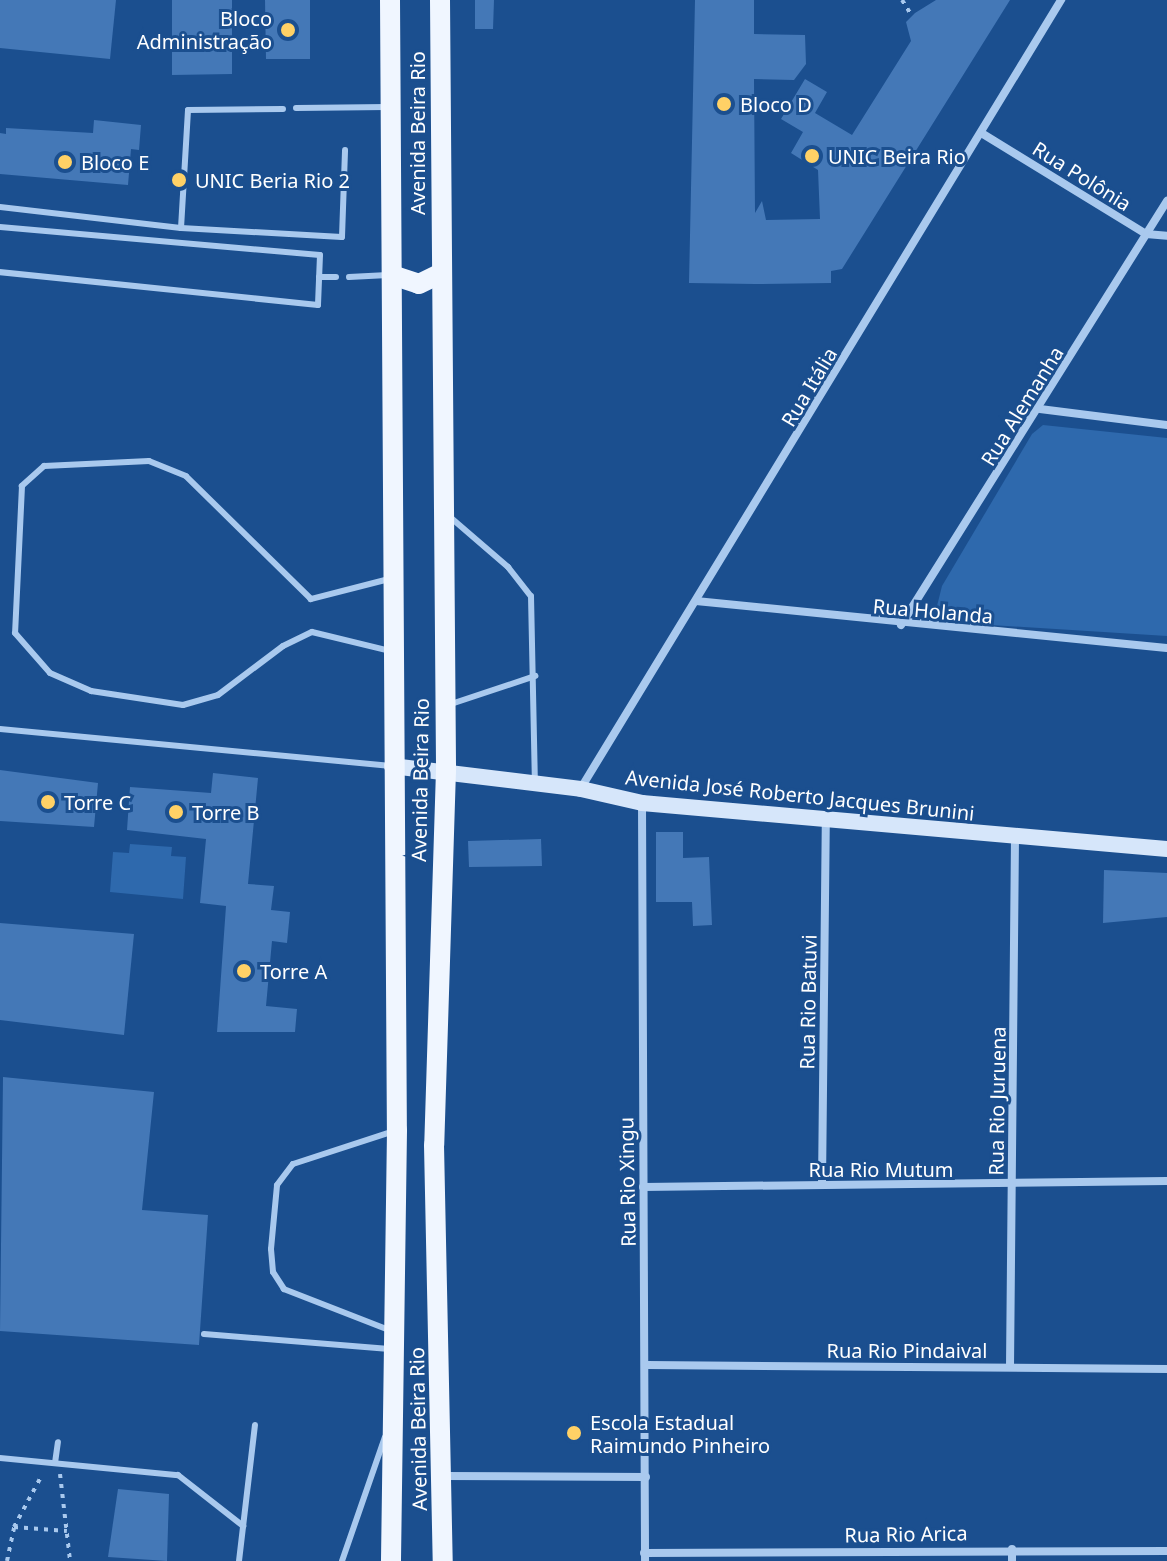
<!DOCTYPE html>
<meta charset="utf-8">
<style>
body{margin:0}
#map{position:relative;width:1167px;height:1561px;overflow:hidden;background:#1b4f8f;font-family:"Noto Sans",sans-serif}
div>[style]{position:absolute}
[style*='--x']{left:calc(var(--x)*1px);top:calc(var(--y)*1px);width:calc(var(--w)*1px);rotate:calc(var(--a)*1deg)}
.green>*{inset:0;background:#2e69ad}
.building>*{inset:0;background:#4478b7}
.path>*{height:4px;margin-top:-2px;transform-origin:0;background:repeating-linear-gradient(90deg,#a9c9ee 0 4px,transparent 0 10px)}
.service>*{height:6px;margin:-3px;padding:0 3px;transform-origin:3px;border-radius:3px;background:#a9c9ee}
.minor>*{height:8px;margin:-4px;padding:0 4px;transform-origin:4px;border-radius:4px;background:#a9c9ee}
.secondary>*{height:16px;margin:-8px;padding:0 8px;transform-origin:8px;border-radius:8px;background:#d6e6fa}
.primary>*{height:20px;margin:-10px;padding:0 10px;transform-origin:10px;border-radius:10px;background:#f0f6ff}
.dots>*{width:22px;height:22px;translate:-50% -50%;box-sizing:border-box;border:4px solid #1b4f8f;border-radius:50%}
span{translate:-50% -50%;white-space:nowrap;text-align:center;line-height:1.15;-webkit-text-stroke:6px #1b4f8f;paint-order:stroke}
.poi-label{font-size:20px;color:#fff}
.right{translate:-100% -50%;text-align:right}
.left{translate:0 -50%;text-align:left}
.street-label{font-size:20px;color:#fff}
</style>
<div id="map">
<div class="green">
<div style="clip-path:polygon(1043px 425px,1167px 438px,1167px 636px,960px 623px,937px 606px,942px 586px,1032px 434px)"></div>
<div style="clip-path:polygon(130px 844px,172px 847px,171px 856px,186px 857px,183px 899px,110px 892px,113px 852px,129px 853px)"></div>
</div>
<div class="building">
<div style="clip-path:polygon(0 0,116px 0,110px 59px,0 48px)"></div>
<div style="clip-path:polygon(172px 0,232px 0,232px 74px,172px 75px)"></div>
<div style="clip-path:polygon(265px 0,310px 0,310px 59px,266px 59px)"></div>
<div style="clip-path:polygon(475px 0,494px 0,493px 29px,475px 29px)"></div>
<div style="clip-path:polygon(695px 0,754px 0,754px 34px,805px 35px,806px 64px,794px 80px,754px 79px,755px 213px,762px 201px,766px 220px,820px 219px,818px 170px,791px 153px,803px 132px,781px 119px,805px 79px,827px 92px,815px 113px,852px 135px,911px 41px,906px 22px,915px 13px,936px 0,1010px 0,842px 269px,831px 271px,831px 283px,755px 284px,689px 283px)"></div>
<div style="clip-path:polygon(94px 120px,141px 125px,139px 150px,131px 149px,128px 185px,0 174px,0 133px,6px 134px,6px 128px,93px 133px)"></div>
<div style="clip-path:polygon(0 770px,98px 783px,94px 827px,0 821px)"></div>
<div style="clip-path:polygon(213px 773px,258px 778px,248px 884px,274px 886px,271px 910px,290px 912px,287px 943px,272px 941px,266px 1006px,297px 1009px,295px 1032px,217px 1032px,226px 906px,200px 903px,206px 839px,127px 830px,130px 787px,211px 793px)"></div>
<div style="clip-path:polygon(656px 832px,683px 832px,683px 858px,709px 857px,712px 925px,693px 926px,692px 902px,656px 902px)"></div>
<div style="clip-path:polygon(541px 839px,542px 866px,469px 867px,468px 841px)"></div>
<div style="clip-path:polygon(1104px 870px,1167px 873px,1167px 917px,1103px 923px)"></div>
<div style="clip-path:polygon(0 923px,134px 934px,124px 1035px,0 1020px)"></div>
<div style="clip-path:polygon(3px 1077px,154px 1092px,142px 1210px,208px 1215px,199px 1345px,0 1331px)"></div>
<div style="clip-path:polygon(118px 1489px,169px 1494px,167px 1561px,108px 1557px)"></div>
</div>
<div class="path">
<div style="--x:902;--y:0;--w:19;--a:58"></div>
<div style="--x:60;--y:1474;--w:88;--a:83.4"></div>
<div style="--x:14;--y:1527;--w:53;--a:4.3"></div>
<div style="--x:7;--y:1561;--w:35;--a:-78"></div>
<div style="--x:14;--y:1527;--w:59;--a:-61.7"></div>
</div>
<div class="service">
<div style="--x:296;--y:108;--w:91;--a:-0.6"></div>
<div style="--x:0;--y:207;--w:182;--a:6.6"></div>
<div style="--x:181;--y:228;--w:161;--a:3.2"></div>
<div style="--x:342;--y:237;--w:87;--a:-88"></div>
<div style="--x:0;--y:227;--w:321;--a:5"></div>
<div style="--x:320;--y:255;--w:50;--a:92.3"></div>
<div style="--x:318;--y:305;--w:320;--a:-174.1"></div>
<div style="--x:181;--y:228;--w:118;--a:-86.6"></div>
<div style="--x:188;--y:110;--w:95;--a:-0.6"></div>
<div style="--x:319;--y:277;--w:17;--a:0"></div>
<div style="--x:349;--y:277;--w:39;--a:-3"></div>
<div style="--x:450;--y:517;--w:77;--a:40.8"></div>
<div style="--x:508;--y:567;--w:37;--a:52"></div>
<div style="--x:531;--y:596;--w:186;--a:88.8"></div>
<div style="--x:389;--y:579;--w:81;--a:165.6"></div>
<div style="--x:311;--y:599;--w:175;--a:-135.5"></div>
<div style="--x:186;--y:476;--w:40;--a:-158"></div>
<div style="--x:149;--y:461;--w:105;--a:177.3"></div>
<div style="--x:44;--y:466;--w:30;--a:138"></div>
<div style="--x:22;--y:486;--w:147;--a:92.7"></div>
<div style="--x:15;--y:633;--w:53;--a:48.8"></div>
<div style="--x:50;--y:673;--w:45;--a:23.7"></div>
<div style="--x:91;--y:691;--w:93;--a:8.7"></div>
<div style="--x:183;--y:705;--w:36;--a:-16"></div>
<div style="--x:218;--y:695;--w:81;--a:-37"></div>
<div style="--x:283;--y:646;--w:32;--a:-26"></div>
<div style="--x:312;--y:632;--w:80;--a:13.7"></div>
<div style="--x:451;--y:704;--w:89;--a:-18.4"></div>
<div style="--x:0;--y:729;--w:393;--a:5.4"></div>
<div style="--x:389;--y:1330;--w:113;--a:-158.7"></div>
<div style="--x:284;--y:1289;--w:20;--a:-123"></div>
<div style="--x:273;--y:1272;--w:23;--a:-95"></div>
<div style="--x:271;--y:1249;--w:64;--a:-84.6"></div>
<div style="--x:277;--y:1185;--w:26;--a:-53"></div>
<div style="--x:293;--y:1164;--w:106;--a:-18.1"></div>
<div style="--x:204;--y:1334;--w:189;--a:4.6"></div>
<div style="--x:0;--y:1458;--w:179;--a:5.5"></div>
<div style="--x:178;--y:1475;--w:83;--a:38.1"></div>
<div style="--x:55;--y:1463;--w:21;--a:-82"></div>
<div style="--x:239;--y:1561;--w:137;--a:-83.3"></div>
<div style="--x:342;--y:1561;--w:131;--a:-70.9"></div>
</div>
<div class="minor">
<div style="--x:983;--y:134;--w:191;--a:31.5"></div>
<div style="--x:1146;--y:234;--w:21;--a:5"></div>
<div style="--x:1040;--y:409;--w:128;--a:7.2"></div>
<div style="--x:696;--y:601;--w:473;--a:5.7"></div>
<div style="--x:901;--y:625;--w:501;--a:-57.9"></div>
<div style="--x:581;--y:788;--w:923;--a:-58.65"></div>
<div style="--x:642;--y:803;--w:758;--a:89.77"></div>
<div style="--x:822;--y:1185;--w:365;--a:-89.4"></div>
<div style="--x:643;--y:1187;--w:524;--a:-0.66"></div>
<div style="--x:647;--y:1365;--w:520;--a:0.44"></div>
<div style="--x:1010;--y:1367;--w:531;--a:-89.46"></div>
<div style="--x:444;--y:1476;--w:202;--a:0.3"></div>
<div style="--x:644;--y:1553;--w:523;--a:-0.22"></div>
<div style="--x:1012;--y:1561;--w:12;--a:-90"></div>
</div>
<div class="secondary">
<div style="--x:392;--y:766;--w:190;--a:6.9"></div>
<div style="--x:581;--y:789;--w:63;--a:12.9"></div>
<div style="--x:642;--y:803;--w:527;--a:5.01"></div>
</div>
<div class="primary">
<div style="--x:390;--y:0;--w:1130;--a:89.65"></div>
<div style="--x:397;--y:1130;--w:431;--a:90.8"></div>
<div style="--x:440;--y:0;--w:770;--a:89.55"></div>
<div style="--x:446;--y:770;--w:375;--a:91.8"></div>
<div style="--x:434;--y:1145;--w:416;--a:88.8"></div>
<div style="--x:392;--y:275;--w:28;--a:18"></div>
<div style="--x:419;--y:284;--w:25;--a:-26"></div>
</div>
<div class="dots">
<div style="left:288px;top:30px;background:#ffd166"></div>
<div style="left:724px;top:104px;background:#ffd166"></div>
<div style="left:812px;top:156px;background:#ffd166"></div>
<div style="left:65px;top:162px;background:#ffd166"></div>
<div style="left:179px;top:180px;background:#ffd166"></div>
<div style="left:48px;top:802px;background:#ffd166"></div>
<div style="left:176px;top:812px;background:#ffd166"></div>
<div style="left:244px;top:971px;background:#ffd166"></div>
<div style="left:574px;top:1433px;background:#ffd166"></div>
</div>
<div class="poi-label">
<span class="right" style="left:272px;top:30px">Bloco<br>Administração</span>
<span class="left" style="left:740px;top:104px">Bloco D</span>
<span class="left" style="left:828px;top:156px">UNIC Beira Rio</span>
<span class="left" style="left:81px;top:162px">Bloco E</span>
<span class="left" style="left:195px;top:180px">UNIC Beria Rio 2</span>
<span class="left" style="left:64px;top:802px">Torre C</span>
<span class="left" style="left:192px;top:812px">Torre B</span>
<span class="left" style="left:260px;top:971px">Torre A</span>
<span class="left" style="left:590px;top:1434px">Escola Estadual<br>Raimundo Pinheiro</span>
</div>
<div class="street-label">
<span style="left:417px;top:133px;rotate:-90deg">Avenida Beira Rio</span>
<span style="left:1082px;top:176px;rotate:32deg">Rua Polônia</span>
<span style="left:809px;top:387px;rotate:-59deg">Rua Itália</span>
<span style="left:1022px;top:406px;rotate:-58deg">Rua Alemanha</span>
<span style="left:933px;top:611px;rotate:5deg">Rua Holanda</span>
<span style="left:420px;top:780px;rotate:-89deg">Avenida Beira Rio</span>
<span style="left:800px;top:795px;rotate:6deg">Avenida José Roberto Jacques Brunini</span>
<span style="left:808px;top:1002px;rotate:-89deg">Rua Rio Batuvi</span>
<span style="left:997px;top:1101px;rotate:-89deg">Rua Rio Juruena</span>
<span style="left:881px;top:1169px">Rua Rio Mutum</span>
<span style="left:627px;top:1182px;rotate:-91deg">Rua Rio Xingu</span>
<span style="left:907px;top:1350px">Rua Rio Pindaival</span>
<span style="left:418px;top:1429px;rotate:-91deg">Avenida Beira Rio</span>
<span style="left:906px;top:1534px;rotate:-1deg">Rua Rio Arica</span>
</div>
</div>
